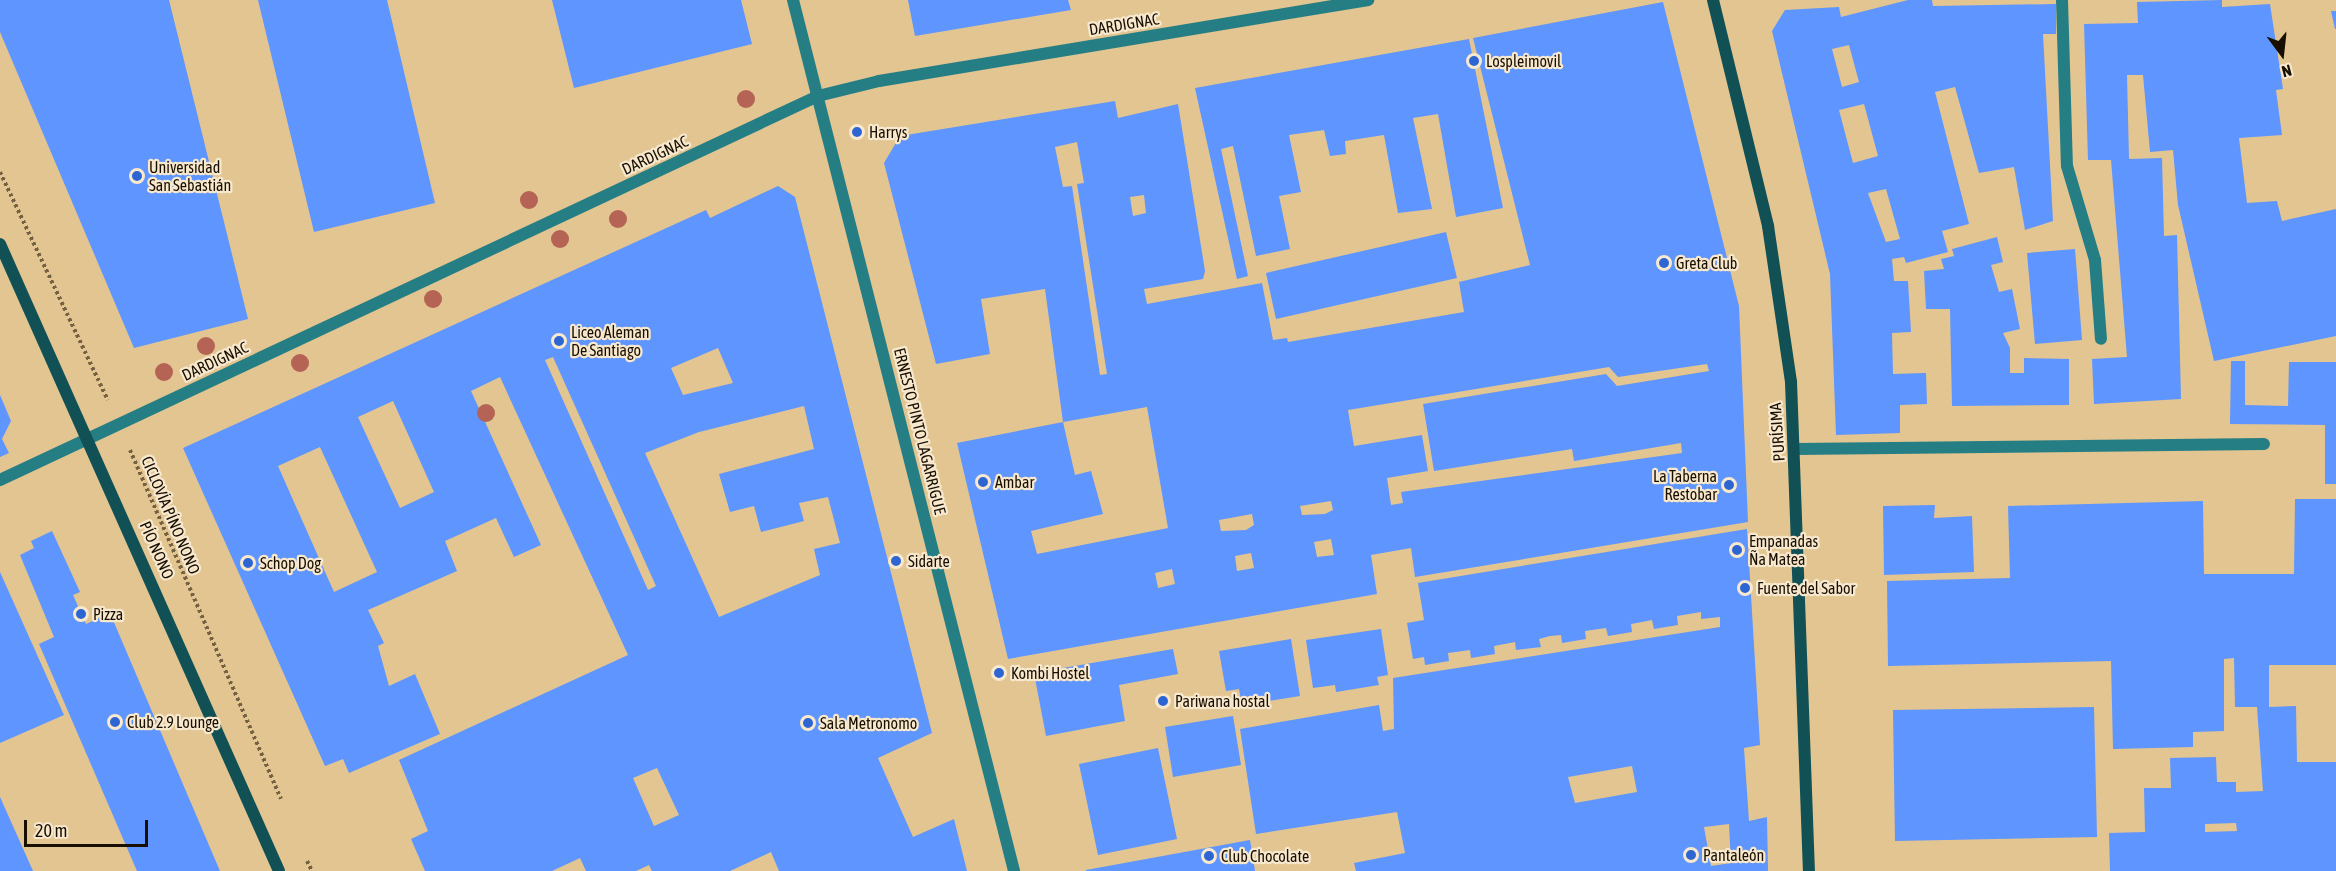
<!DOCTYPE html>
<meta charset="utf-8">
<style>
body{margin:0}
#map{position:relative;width:2336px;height:871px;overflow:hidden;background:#e2c591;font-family:"Asap Condensed",sans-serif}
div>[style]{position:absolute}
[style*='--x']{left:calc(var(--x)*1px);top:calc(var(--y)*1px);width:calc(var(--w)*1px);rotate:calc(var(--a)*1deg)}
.building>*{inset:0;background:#5e95fe}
.path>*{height:4px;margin-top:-2px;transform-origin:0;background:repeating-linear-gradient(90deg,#746142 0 3px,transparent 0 6px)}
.lane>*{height:12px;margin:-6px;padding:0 6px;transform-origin:6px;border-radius:6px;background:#267e85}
.street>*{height:12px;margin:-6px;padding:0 6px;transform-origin:6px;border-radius:6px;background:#267e85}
.secondary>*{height:12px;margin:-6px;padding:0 6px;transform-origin:6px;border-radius:6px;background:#115155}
.trees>*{width:18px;height:18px;margin:-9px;border-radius:50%;background:#b46354}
.dots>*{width:16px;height:16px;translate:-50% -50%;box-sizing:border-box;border:3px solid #f7e8ce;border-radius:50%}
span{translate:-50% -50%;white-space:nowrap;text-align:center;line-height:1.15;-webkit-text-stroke:4.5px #f7e8ce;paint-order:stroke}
.street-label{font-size:16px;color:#190f00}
.poi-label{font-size:16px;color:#190f00}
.left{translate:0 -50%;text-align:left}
.right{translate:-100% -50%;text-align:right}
.north{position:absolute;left:2252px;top:24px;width:60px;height:60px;-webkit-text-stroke:4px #f7e8ce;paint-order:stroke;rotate:165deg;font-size:16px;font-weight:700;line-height:24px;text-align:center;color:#190f00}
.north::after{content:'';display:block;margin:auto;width:21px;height:27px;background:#190f00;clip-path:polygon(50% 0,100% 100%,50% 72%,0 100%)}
.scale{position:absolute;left:24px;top:820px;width:124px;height:27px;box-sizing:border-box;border:3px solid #190f00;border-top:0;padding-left:8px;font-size:18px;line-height:21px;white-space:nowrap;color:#190f00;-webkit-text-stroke:4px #f7e8ce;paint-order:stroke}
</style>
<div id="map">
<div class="building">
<div style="clip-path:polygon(0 0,169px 0,248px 319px,134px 348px,0 32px)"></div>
<div style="clip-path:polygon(258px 0,387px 0,435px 203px,314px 232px)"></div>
<div style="clip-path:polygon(552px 0,741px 0,752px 44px,574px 88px)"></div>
<div style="clip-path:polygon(908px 0,1068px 0,1071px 10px,915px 36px)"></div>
<div style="clip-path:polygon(evenodd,1908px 0,1932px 0,1933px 6px,2056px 4px,2056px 34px,2043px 34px,2053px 221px,2025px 230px,2014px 167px,1979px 173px,1955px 87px,1935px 92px,1969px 224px,1942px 231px,1948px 252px,1906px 263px,1904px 257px,1892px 259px,1894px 281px,1908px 281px,1911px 332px,1892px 333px,1893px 374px,1926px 373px,1927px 404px,1900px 405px,1900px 433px,1836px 435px,1830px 274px,1772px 31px,1785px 10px,1839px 7px,1841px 17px,1908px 0,1849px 45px,1859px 82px,1842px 87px,1832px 49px,1849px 45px,1908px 0,1864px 104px,1878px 156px,1853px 163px,1839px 110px,1864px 104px,1908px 0,1886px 189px,1900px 239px,1886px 242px,1868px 193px,1886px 189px)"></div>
<div style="clip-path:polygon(2222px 0,2222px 7px,2270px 4px,2283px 89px,2276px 90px,2282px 135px,2239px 138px,2247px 203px,2277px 201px,2282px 221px,2336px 209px,2336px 336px,2214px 361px,2178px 205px,2173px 150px,2150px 152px,2143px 75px,2127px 75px,2129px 159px,2162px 158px,2164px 236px,2177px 235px,2181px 399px,2094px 404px,2092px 359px,2127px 357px,2111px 160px,2088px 160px,2084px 24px,2138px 23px,2137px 2px)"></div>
<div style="clip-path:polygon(evenodd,1663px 2px,1739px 306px,1748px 522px,1415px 577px,1411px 548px,1371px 555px,1377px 594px,1008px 659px,957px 443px,1063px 422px,1075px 475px,1091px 471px,1103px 514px,1031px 531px,1037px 554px,1168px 528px,1147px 407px,1063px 422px,1045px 289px,981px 299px,990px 354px,936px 364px,884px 163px,900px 136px,1115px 101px,1118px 118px,1178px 104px,1205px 271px,1203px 279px,1144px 289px,1147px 304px,1262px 283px,1273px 340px,1287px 338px,1288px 342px,1464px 312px,1459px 282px,1530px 265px,1473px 38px,1663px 2px,1077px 142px,1084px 183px,1077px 184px,1107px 374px,1100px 375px,1072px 186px,1063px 187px,1055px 147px,1077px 142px,1663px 2px,1144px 195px,1146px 213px,1133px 216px,1130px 197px,1144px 195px,1663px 2px,1707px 364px,1709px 371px,1617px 386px,1606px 374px,1423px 404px,1434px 471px,1572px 449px,1574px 461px,1681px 443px,1682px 453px,1401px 492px,1403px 503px,1391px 505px,1387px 478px,1428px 471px,1422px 435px,1354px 446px,1348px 410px,1609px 367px,1618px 377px,1707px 364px,1663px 2px,1331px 501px,1333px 510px,1325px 514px,1302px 515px,1300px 506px,1331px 501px,1663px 2px,1252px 514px,1254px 525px,1246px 530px,1221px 531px,1219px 520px,1252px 514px,1663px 2px,1331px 539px,1334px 555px,1317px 557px,1314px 542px,1331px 539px,1663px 2px,1251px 553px,1254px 568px,1237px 571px,1235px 556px,1251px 553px,1663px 2px,1172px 569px,1175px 584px,1158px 588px,1155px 573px,1172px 569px)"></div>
<div style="clip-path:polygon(2331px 11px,2336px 11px,2336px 29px,2335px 29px)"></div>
<div style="clip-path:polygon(1469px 39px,1503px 208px,1456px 217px,1438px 114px,1413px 118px,1432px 209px,1398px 213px,1384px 135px,1345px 141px,1346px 154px,1330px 156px,1324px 130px,1289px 135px,1301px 192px,1279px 196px,1290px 249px,1256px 256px,1233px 146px,1221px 149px,1248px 276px,1237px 279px,1195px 88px)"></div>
<div style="clip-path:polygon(evenodd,778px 186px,795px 197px,932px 733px,878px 758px,913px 837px,954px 819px,967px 871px,779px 871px,771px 852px,730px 871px,652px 871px,649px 865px,636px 871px,586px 871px,580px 858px,552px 871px,425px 871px,411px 839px,428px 831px,399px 760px,628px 655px,500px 377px,471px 391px,541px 545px,514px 557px,496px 518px,445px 541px,457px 571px,368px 610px,384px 643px,378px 646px,389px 686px,415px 674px,440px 734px,349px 773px,343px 759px,325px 766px,183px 448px,706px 210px,710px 218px,778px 186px,718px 348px,733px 383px,683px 395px,671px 368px,718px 348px,778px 186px,553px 357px,656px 586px,648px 590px,545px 360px,553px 357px,778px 186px,393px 401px,434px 492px,400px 508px,358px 417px,393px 401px,778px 186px,804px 406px,814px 449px,719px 474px,730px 512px,754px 506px,761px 532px,804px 521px,799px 503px,828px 497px,840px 543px,814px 549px,820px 575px,719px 617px,645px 453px,699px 432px,804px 406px,778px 186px,320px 447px,377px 572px,334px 592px,278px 466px,320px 447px,778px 186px,657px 768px,679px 815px,654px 826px,633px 778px,657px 768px)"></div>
<div style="clip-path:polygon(1446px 232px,1457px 278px,1276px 319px,1266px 273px)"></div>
<div style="clip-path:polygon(1997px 237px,2003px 262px,1991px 265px,1999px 292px,2012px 289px,2020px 329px,2003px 333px,2010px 348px,2010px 373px,2024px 373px,2024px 358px,2069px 359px,2069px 405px,1952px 406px,1950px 309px,1926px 309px,1924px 271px,1944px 269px,1941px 259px,1954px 256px,1952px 249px)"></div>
<div style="clip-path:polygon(2075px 249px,2082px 340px,2035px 344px,2027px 253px)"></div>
<div style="clip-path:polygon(2231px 361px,2245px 361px,2245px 405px,2288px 406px,2289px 362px,2336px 362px,2336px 484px,2325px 484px,2325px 425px,2230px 424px)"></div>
<div style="clip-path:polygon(0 395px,11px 421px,2px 439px,9px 453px,0 457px)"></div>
<div style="clip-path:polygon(evenodd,2295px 499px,2336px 499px,2336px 665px,2269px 665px,2269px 707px,2296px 706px,2297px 762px,2336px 762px,2336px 871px,2110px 871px,2109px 833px,2145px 832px,2144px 788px,2171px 788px,2170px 758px,2216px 757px,2217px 782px,2236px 782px,2236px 792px,2263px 791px,2257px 707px,2235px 707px,2234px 658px,2224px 659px,2224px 731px,2193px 732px,2193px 747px,2113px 749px,2111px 661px,1888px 666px,1887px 581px,2010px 578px,2008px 506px,2203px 501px,2204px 574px,2294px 574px,2295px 499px,2236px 823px,2237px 831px,2205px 832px,2205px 824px,2236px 823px)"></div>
<div style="clip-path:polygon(1935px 505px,1934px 518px,1972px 516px,1974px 572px,1884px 575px,1883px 506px)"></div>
<div style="clip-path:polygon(evenodd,1747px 529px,1760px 745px,1744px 748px,1749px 821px,1767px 817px,1768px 871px,1356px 871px,1354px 863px,1405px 853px,1397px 812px,1256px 834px,1240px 729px,1379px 705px,1383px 731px,1394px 729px,1393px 678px,1720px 627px,1720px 617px,1701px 619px,1701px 612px,1677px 616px,1678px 625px,1654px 629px,1652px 620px,1642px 622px,1631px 624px,1632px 632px,1608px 636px,1606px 628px,1585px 631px,1586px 639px,1562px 643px,1561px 635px,1550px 636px,1539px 639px,1541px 647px,1516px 650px,1515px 642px,1494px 646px,1495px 654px,1471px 658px,1470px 650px,1448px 653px,1449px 661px,1425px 665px,1424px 657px,1413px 659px,1407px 623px,1424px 620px,1418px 583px,1747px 529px,1632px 766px,1637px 792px,1575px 803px,1568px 777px,1632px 766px,1747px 529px,1729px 824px,1731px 863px,1711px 866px,1704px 827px,1729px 824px)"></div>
<div style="clip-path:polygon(52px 531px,80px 592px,73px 595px,86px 624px,110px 613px,220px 871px,137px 871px,39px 644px,54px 637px,20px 555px,34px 548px,31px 541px)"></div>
<div style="clip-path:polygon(0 572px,64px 715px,0 743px)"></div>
<div style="clip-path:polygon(1381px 629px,1388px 675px,1377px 677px,1379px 685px,1336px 692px,1335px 685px,1313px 688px,1306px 640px)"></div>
<div style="clip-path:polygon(1291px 639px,1300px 696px,1242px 705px,1239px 689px,1226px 691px,1219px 651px)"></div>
<div style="clip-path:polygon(1173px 649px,1178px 674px,1119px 685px,1125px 721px,1046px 736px,1034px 673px)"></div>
<div style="clip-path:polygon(2094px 707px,2097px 837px,1895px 841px,1893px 710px)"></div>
<div style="clip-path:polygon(1233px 716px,1241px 765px,1173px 777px,1165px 727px)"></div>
<div style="clip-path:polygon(1158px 748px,1177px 839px,1098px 855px,1079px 764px)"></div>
<div style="clip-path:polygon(0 797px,33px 871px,0 871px)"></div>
<div style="clip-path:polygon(1250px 840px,1255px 871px,1086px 871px,1086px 870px)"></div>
</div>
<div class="path">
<div style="--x:0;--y:172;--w:252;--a:64.7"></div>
<div style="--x:130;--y:450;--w:380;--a:66.6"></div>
<div style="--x:307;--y:861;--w:11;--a:63"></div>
</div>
<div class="lane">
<div style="--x:2062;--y:0;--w:166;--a:88.3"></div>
<div style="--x:2067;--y:166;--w:98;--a:73.4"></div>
<div style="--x:2095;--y:260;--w:79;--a:85.7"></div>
<div style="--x:1796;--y:449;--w:468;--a:-0.6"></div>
</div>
<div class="street">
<div style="--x:793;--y:0;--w:899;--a:75.76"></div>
<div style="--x:0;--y:480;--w:904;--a:-25.15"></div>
<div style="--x:818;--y:96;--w:63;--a:-13.8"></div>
<div style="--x:879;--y:81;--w:496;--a:-9.4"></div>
</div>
<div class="secondary">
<div style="--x:1713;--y:0;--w:233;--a:76.3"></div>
<div style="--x:1768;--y:226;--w:158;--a:81.6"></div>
<div style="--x:1791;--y:382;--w:489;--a:87.9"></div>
<div style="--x:0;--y:244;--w:686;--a:66.01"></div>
</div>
<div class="trees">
<div style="left:746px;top:99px"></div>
<div style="left:529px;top:200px"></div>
<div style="left:618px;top:219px"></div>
<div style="left:560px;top:239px"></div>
<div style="left:433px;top:299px"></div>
<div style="left:206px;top:346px"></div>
<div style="left:300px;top:363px"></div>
<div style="left:164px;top:372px"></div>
<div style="left:486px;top:413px"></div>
</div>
<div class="dots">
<div style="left:1474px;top:61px;background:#2d65d3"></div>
<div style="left:857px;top:132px;background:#2d65d3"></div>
<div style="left:137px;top:176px;background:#2d65d3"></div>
<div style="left:1664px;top:263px;background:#2d65d3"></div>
<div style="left:559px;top:341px;background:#2d65d3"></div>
<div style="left:983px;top:482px;background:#2d65d3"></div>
<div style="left:1729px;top:485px;background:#2d65d3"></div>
<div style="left:1737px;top:550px;background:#2d65d3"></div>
<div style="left:896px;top:561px;background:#2d65d3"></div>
<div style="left:248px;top:563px;background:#2d65d3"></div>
<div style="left:1745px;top:588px;background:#2d65d3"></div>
<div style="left:81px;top:614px;background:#2d65d3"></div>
<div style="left:999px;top:673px;background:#2d65d3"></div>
<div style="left:1163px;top:701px;background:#2d65d3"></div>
<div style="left:115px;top:722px;background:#2d65d3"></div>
<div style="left:808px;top:723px;background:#2d65d3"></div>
<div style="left:1691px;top:855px;background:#2d65d3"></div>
<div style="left:1209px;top:856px;background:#2d65d3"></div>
</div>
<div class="street-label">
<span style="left:1124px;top:24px;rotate:-9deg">DARDIGNAC</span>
<span style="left:655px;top:155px;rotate:-25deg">DARDIGNAC</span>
<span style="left:215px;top:361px;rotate:-25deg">DARDIGNAC</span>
<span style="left:920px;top:431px;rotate:76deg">ERNESTO PINTO LAGARRIGUE</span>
<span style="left:1777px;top:432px;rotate:-94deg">PURÍSIMA</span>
<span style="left:171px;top:515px;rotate:67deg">CICLOVÍA PÍNO NONO</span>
<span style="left:157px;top:550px;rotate:66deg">PÍO NONO</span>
</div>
<div class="poi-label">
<span class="left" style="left:1486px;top:61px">Lospleimovil</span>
<span class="left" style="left:869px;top:132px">Harrys</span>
<span class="left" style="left:149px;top:176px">Universidad<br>San Sebastián</span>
<span class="left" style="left:1676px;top:263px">Greta Club</span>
<span class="left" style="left:571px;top:341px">Liceo Aleman<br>De Santiago</span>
<span class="right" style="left:1717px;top:485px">La Taberna<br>Restobar</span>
<span class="left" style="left:995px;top:482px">Ambar</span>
<span class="left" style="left:1749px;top:550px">Empanadas<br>Ña Matea</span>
<span class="left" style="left:908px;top:561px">Sidarte</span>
<span class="left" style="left:260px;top:563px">Schop Dog</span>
<span class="left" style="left:1757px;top:588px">Fuente del Sabor</span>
<span class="left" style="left:93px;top:614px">Pizza</span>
<span class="left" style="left:1011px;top:673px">Kombi Hostel</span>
<span class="left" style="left:1175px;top:701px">Pariwana hostal</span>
<span class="left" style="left:127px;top:722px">Club 2.9 Lounge</span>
<span class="left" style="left:820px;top:723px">Sala Metronomo</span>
<span class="left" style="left:1703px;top:855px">Pantaleón</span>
<span class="left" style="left:1221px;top:856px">Club Chocolate</span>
</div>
<div class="north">N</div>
<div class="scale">20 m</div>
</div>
